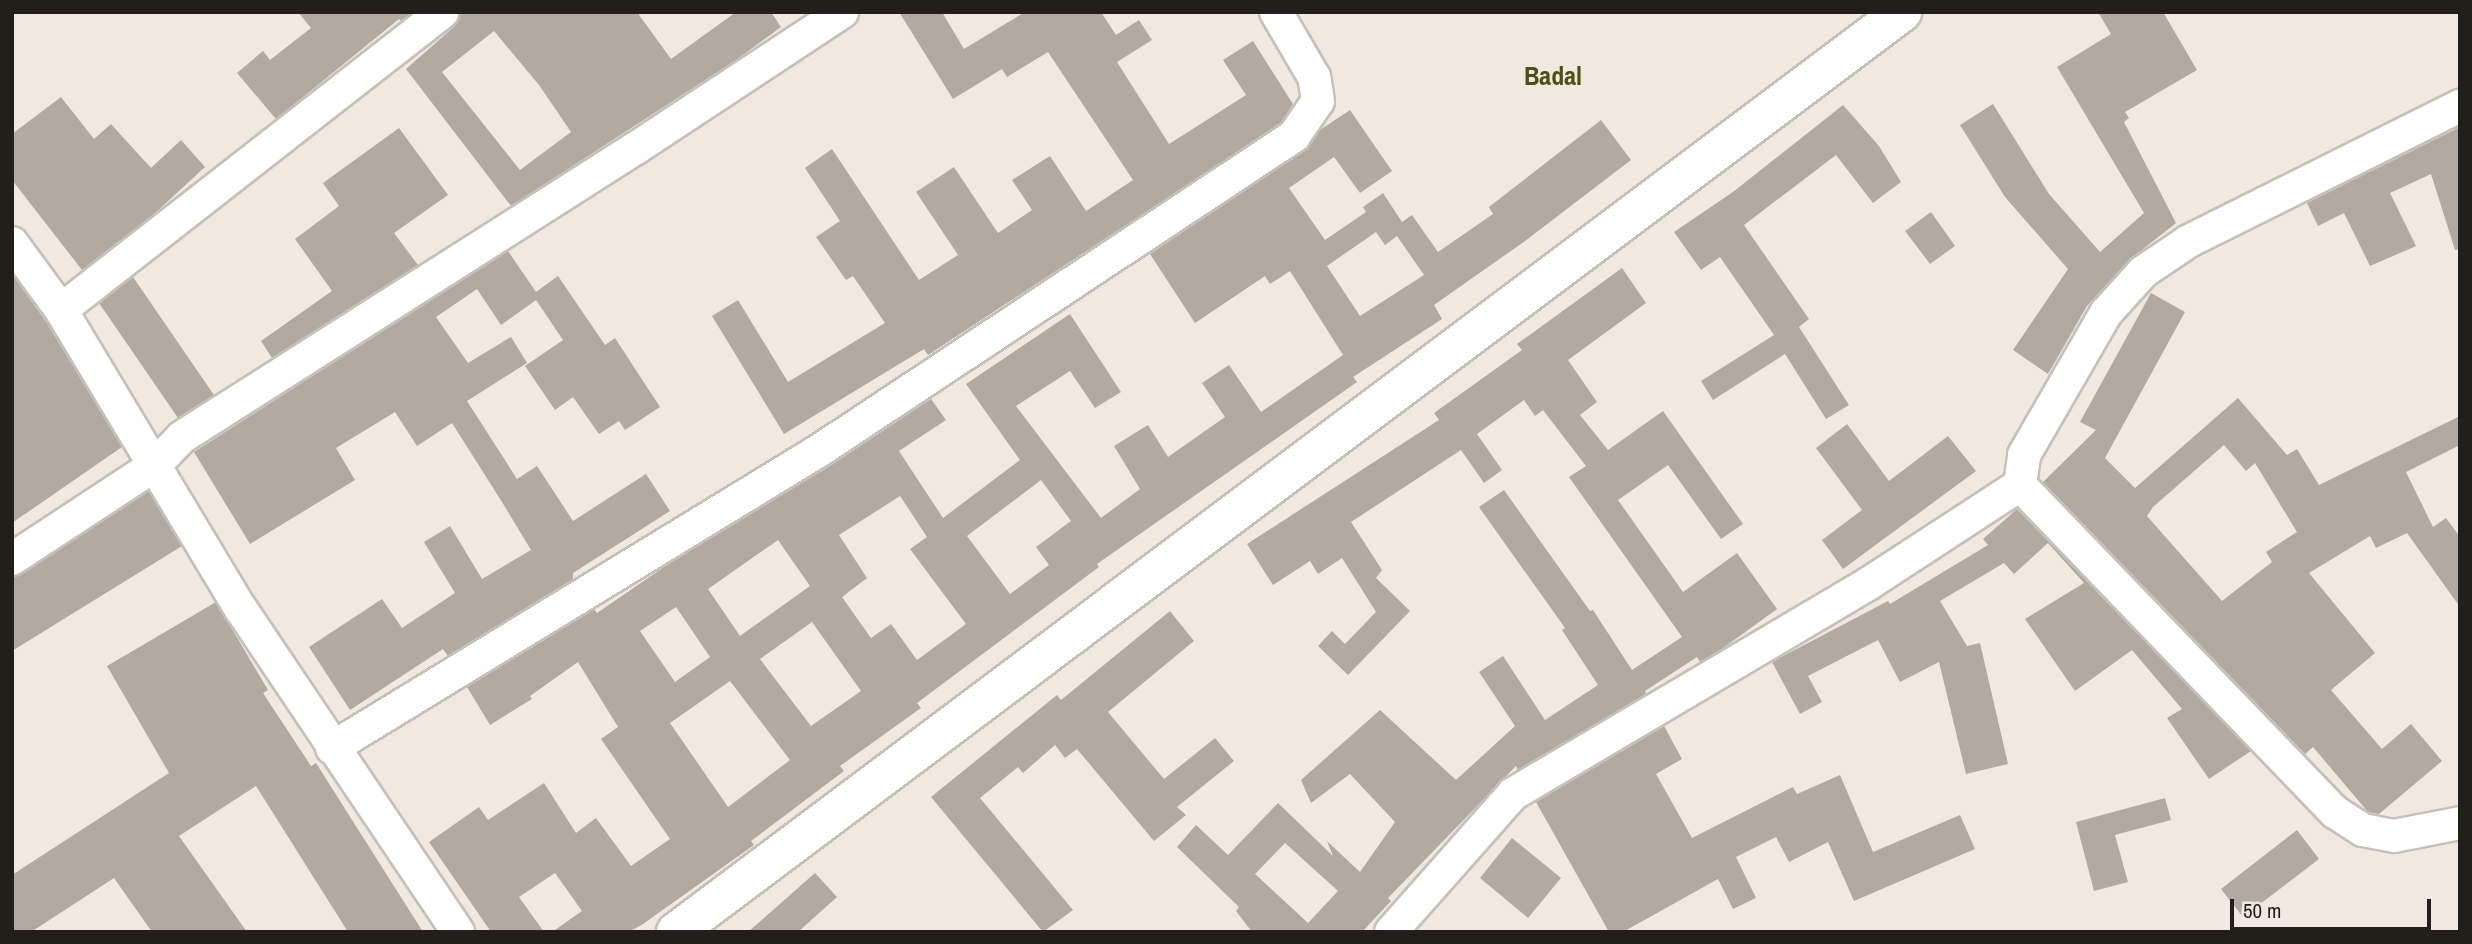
<!DOCTYPE html>
<style>
body{margin:0}
#map{position:relative;width:2472px;height:944px;overflow:hidden;background:#f1e9df;font-family:"Archivo Narrow",sans-serif}
div>[style]{position:absolute}
[style*='--x']{left:calc(var(--x)*1px);top:calc(var(--y)*1px);width:calc(var(--w)*1px);rotate:calc(var(--a)*1deg)}
.building>*{inset:0;background:#b2aaa1}
.roads{filter:drop-shadow(2px 0 #c8c0b7) drop-shadow(-2px 0 #c8c0b7) drop-shadow(0 2px #c8c0b7) drop-shadow(0 -2px #c8c0b7)}
.street>*{height:32px;margin:-16px;padding:0 16px;transform-origin:16px;border-radius:16px;background:#fff}
.secondary>*{height:38px;margin:-19px;padding:0 19px;transform-origin:19px;border-radius:19px;background:#fff}
span{translate:-50% -50%;white-space:nowrap;text-align:center;line-height:1.15;-webkit-text-stroke:6px #f1e9df;paint-order:stroke}
.quarter-label{font-size:26px;color:#4b5015;font-weight:700}
.frame{position:absolute;inset:0;border:14px solid #221f1b;pointer-events:none}
.scale{position:absolute;left:2230px;top:899px;width:201px;height:32px;box-sizing:border-box;border:4px solid #221f1b;border-top:0;padding-left:9px;font-size:21px;line-height:24px;white-space:nowrap;color:#221f1b;-webkit-text-stroke:5px #f1e9df;paint-order:stroke}
</style>
<div id="map">
<div class="building">
<div style="clip-path:polygon(298px 12px,413px 12px,401px 21px,399px 19px,276px 119px,237px 73px,263px 51px,270px 60px,311px 28px)"></div>
<div style="clip-path:polygon(evenodd,461px 12px,637px 12px,671px 59px,736px 12px,771px 12px,781px 27px,736px 60px,511px 206px,406px 69px,455px 26px,461px 12px,494px 31px,539px 85px,571px 132px,520px 170px,442px 72px,494px 31px)"></div>
<div style="clip-path:polygon(899px 12px,942px 12px,964px 49px,1025px 12px,1101px 12px,1116px 35px,1139px 20px,1152px 40px,1117px 62px,1169px 144px,1246px 95px,1223px 60px,1253px 41px,1293px 104px,1281px 123px,928px 355px,924px 349px,784px 434px,712px 316px,738px 300px,788px 382px,885px 323px,853px 276px,846px 280px,816px 237px,840px 221px,805px 168px,832px 149px,919px 280px,958px 255px,916px 192px,954px 167px,998px 233px,1032px 210px,1012px 180px,1050px 156px,1086px 211px,1133px 180px,1048px 52px,1007px 77px,1002px 69px,953px 99px)"></div>
<div style="clip-path:polygon(2098px 12px,2163px 12px,2197px 70px,2125px 112px,2129px 118px,2124px 122px,2176px 223px,2129px 260px,2087px 306px,2048px 374px,2013px 350px,2068px 269px,2005px 197px,1960px 125px,1993px 104px,2049px 194px,2100px 252px,2144px 213px,2057px 67px,2111px 34px)"></div>
<div style="clip-path:polygon(61px 97px,94px 139px,111px 124px,151px 168px,181px 140px,205px 167px,153px 215px,82px 270px,12px 180px,12px 134px)"></div>
<div style="clip-path:polygon(1843px 105px,1879px 146px,1901px 182px,1873px 203px,1836px 155px,1744px 225px,1809px 319px,1799px 327px,1849px 405px,1826px 419px,1785px 354px,1713px 400px,1701px 381px,1774px 335px,1720px 257px,1701px 270px,1674px 232px,1733px 192px)"></div>
<div style="clip-path:polygon(evenodd,1350px 110px,1392px 171px,1360px 193px,1334px 157px,1289px 188px,1325px 240px,1366px 212px,1363px 207px,1383px 193px,1402px 222px,1412px 215px,1438px 252px,1493px 214px,1489px 207px,1601px 120px,1631px 160px,1525px 241px,1434px 305px,1442px 319px,1353px 377px,1357px 382px,1097px 564px,1099px 567px,917px 703px,921px 708px,840px 766px,844px 771px,751px 841px,754px 845px,643px 924px,629px 932px,552px 932px,582px 911px,555px 873px,519px 897px,544px 932px,491px 932px,429px 842px,479px 807px,488px 820px,544px 783px,576px 833px,596px 818px,631px 866px,670px 839px,601px 739px,618px 727px,578px 662px,530px 696px,532px 699px,490px 725px,467px 687px,594px 609px,597px 613px,670px 563px,830px 466px,931px 399px,946px 420px,899px 451px,943px 518px,1020px 460px,966px 384px,1070px 314px,1121px 392px,1095px 408px,1070px 371px,1016px 406px,1101px 518px,1140px 489px,1114px 446px,1148px 425px,1168px 457px,1225px 417px,1202px 383px,1229px 365px,1261px 412px,1343px 355px,1290px 271px,1270px 284px,1265px 276px,1195px 323px,1150px 254px,1304px 151px,1320px 130px,1350px 110px,1376px 232px,1385px 245px,1397px 236px,1424px 275px,1360px 316px,1327px 266px,1376px 232px,1350px 110px,1041px 480px,1071px 521px,1036px 547px,1049px 565px,1010px 594px,967px 536px,1041px 480px,1350px 110px,900px 496px,927px 537px,910px 549px,966px 624px,917px 660px,891px 624px,871px 638px,842px 597px,867px 578px,839px 535px,900px 496px,1350px 110px,778px 540px,810px 586px,740px 636px,708px 589px,778px 540px,1350px 110px,676px 607px,710px 657px,675px 682px,640px 631px,676px 607px,1350px 110px,812px 622px,861px 691px,811px 726px,760px 659px,812px 622px,1350px 110px,730px 681px,790px 760px,728px 807px,670px 723px,730px 681px)"></div>
<div style="clip-path:polygon(2460px 127px,2460px 249px,2455px 250px,2431px 174px,2390px 193px,2416px 246px,2370px 266px,2344px 213px,2318px 226px,2307px 203px)"></div>
<div style="clip-path:polygon(399px 128px,448px 195px,394px 233px,418px 265px,272px 358px,261px 341px,332px 291px,295px 239px,339px 206px,323px 183px)"></div>
<div style="clip-path:polygon(1931px 212px,1955px 246px,1930px 264px,1905px 231px)"></div>
<div style="clip-path:polygon(508px 251px,536px 292px,558px 276px,605px 345px,615px 338px,660px 407px,625px 430px,619px 421px,599px 434px,573px 397px,555px 410px,525px 366px,563px 340px,536px 300px,501px 325px,477px 289px,436px 317px,468px 363px,511px 337px,527px 363px,467px 401px,517px 479px,537px 466px,573px 521px,646px 474px,670px 511px,573px 573px,573px 579px,448px 656px,443px 649px,350px 710px,309px 647px,382px 599px,402px 628px,455px 593px,424px 542px,450px 526px,482px 579px,531px 550px,502px 502px,452px 423px,417px 446px,395px 412px,336px 448px,355px 480px,250px 544px,194px 452px)"></div>
<div style="clip-path:polygon(evenodd,1622px 268px,1646px 303px,1568px 360px,1597px 402px,1580px 415px,1608px 450px,1663px 411px,1743px 524px,1721px 539px,1668px 465px,1618px 500px,1683px 592px,1737px 553px,1777px 609px,1719px 651px,1700px 662px,1697px 657px,1645px 691px,1646px 694px,1518px 770px,1516px 766px,1388px 898px,1391px 901px,1362px 932px,1252px 932px,1236px 911px,1239px 907px,1177px 847px,1196px 825px,1228px 855px,1278px 803px,1333px 856px,1327px 841px,1360px 872px,1395px 822px,1350px 774px,1311px 803px,1301px 780px,1380px 710px,1456px 780px,1515px 726px,1479px 672px,1503px 656px,1545px 720px,1598px 685px,1562px 630px,1565px 628px,1479px 507px,1504px 490px,1590px 611px,1593px 610px,1632px 670px,1682px 637px,1569px 477px,1586px 466px,1543px 410px,1535px 416px,1524px 400px,1477px 434px,1502px 470px,1484px 483px,1461px 450px,1351px 522px,1382px 570px,1376px 578px,1410px 611px,1348px 675px,1318px 646px,1332px 631px,1345px 644px,1376px 612px,1342px 558px,1318px 574px,1310px 561px,1273px 585px,1247px 544px,1439px 420px,1434px 413px,1522px 350px,1517px 344px,1622px 268px,1285px 843px,1338px 891px,1308px 923px,1255px 874px,1285px 843px)"></div>
<div style="clip-path:polygon(12px 274px,47px 323px,122px 447px,12px 523px)"></div>
<div style="clip-path:polygon(133px 277px,214px 395px,178px 418px,99px 303px)"></div>
<div style="clip-path:polygon(evenodd,2151px 293px,2185px 312px,2105px 458px,2135px 488px,2238px 398px,2287px 455px,2297px 449px,2319px 485px,2460px 416px,2460px 445px,2406px 472px,2433px 527px,2446px 518px,2460px 537px,2460px 607px,2407px 533px,2376px 548px,2370px 536px,2309px 573px,2375px 653px,2331px 690px,2382px 749px,2411px 724px,2442px 761px,2379px 814px,2368px 812px,2313px 747px,2305px 754px,2043px 482px,2096px 430px,2080px 422px,2151px 293px,2224px 445px,2246px 471px,2255px 463px,2297px 532px,2266px 552px,2272px 562px,2222px 601px,2147px 516px,2153px 507px,2224px 445px)"></div>
<div style="clip-path:polygon(1847px 424px,1889px 481px,1948px 436px,1976px 471px,1843px 569px,1822px 540px,1862px 510px,1816px 448px)"></div>
<div style="clip-path:polygon(149px 491px,182px 546px,12px 651px,12px 577px,22px 574px)"></div>
<div style="clip-path:polygon(2017px 509px,2251px 751px,2209px 779px,2167px 718px,2182px 709px,2132px 650px,2075px 691px,2025px 619px,2084px 583px,2048px 543px,2014px 574px,2004px 563px,1940px 601px,1967px 646px,1980px 643px,2008px 764px,1966px 774px,1939px 662px,1900px 682px,1878px 640px,1808px 676px,1822px 702px,1800px 714px,1772px 662px,1888px 601px,1890px 604px,1988px 545px,1983px 539px)"></div>
<div style="clip-path:polygon(216px 602px,268px 690px,263px 693px,311px 766px,316px 763px,423px 932px,348px 932px,256px 786px,179px 836px,247px 932px,152px 932px,114px 878px,31px 932px,12px 932px,12px 875px,169px 773px,107px 666px)"></div>
<div style="clip-path:polygon(1170px 611px,1194px 641px,1108px 712px,1164px 779px,1215px 738px,1234px 761px,1177px 807px,1186px 815px,1154px 841px,1077px 749px,1065px 758px,1055px 745px,1023px 773px,1018px 767px,980px 798px,1073px 910px,1043px 932px,931px 797px,1057px 695px,1061px 700px)"></div>
<div style="clip-path:polygon(1664px 726px,1682px 759px,1656px 774px,1692px 838px,1793px 787px,1797px 794px,1840px 775px,1873px 852px,1960px 815px,1975px 849px,1854px 901px,1828px 842px,1789px 862px,1776px 837px,1736px 857px,1756px 898px,1733px 909px,1718px 879px,1623px 932px,1609px 932px,1536px 802px)"></div>
<div style="clip-path:polygon(2165px 798px,2171px 820px,2115px 835px,2128px 882px,2094px 891px,2076px 822px)"></div>
<div style="clip-path:polygon(2297px 830px,2319px 859px,2243px 917px,2221px 889px)"></div>
<div style="clip-path:polygon(1512px 838px,1561px 878px,1528px 918px,1480px 878px)"></div>
<div style="clip-path:polygon(815px 873px,837px 897px,798px 932px,748px 932px)"></div>
</div>
<div class="roads">
<div class="street">
<div style="--x:12;--y:243;--w:83;--a:53.8"></div>
<div style="--x:61;--y:310;--w:349;--a:59"></div>
<div style="--x:241;--y:609;--w:389;--a:56.1"></div>
<div style="--x:61;--y:310;--w:484;--a:-38"></div>
<div style="--x:2020;--y:485;--w:454;--a:46.1"></div>
<div style="--x:2335;--y:812;--w:33;--a:33"></div>
<div style="--x:2363;--y:830;--w:32;--a:11"></div>
<div style="--x:2394;--y:836;--w:67;--a:-11.1"></div>
<div style="--x:12;--y:559;--w:171;--a:-33.3"></div>
<div style="--x:155;--y:465;--w:39;--a:-46"></div>
<div style="--x:182;--y:437;--w:538;--a:-32.48"></div>
<div style="--x:636;--y:148;--w:247;--a:-33.4"></div>
<div style="--x:332;--y:748;--w:572;--a:-31.41"></div>
<div style="--x:820;--y:450;--w:569;--a:-33.52"></div>
<div style="--x:1294;--y:136;--w:42;--a:-55.6"></div>
<div style="--x:1318;--y:101;--w:24;--a:-99"></div>
<div style="--x:1314;--y:77;--w:75;--a:-120.3"></div>
<div style="--x:1391;--y:932;--w:184;--a:-48.5"></div>
<div style="--x:1513;--y:794;--w:412;--a:-30.6"></div>
<div style="--x:1868;--y:584;--w:181;--a:-33.1"></div>
<div style="--x:2020;--y:485;--w:30;--a:-82"></div>
<div style="--x:2024;--y:455;--w:164;--a:-60"></div>
<div style="--x:2106;--y:313;--w:55;--a:-47.9"></div>
<div style="--x:2143;--y:272;--w:55;--a:-34"></div>
<div style="--x:2189;--y:241;--w:303;--a:-26.5"></div>
</div>
<div class="secondary">
<div style="--x:676;--y:932;--w:1533;--a:-36.88"></div>
</div>
</div>
<div class="quarter-label">
<span style="left:1553px;top:76px">Badal</span>
</div>
<div class="frame"></div>
<div class="scale">50 m</div>
</div>
